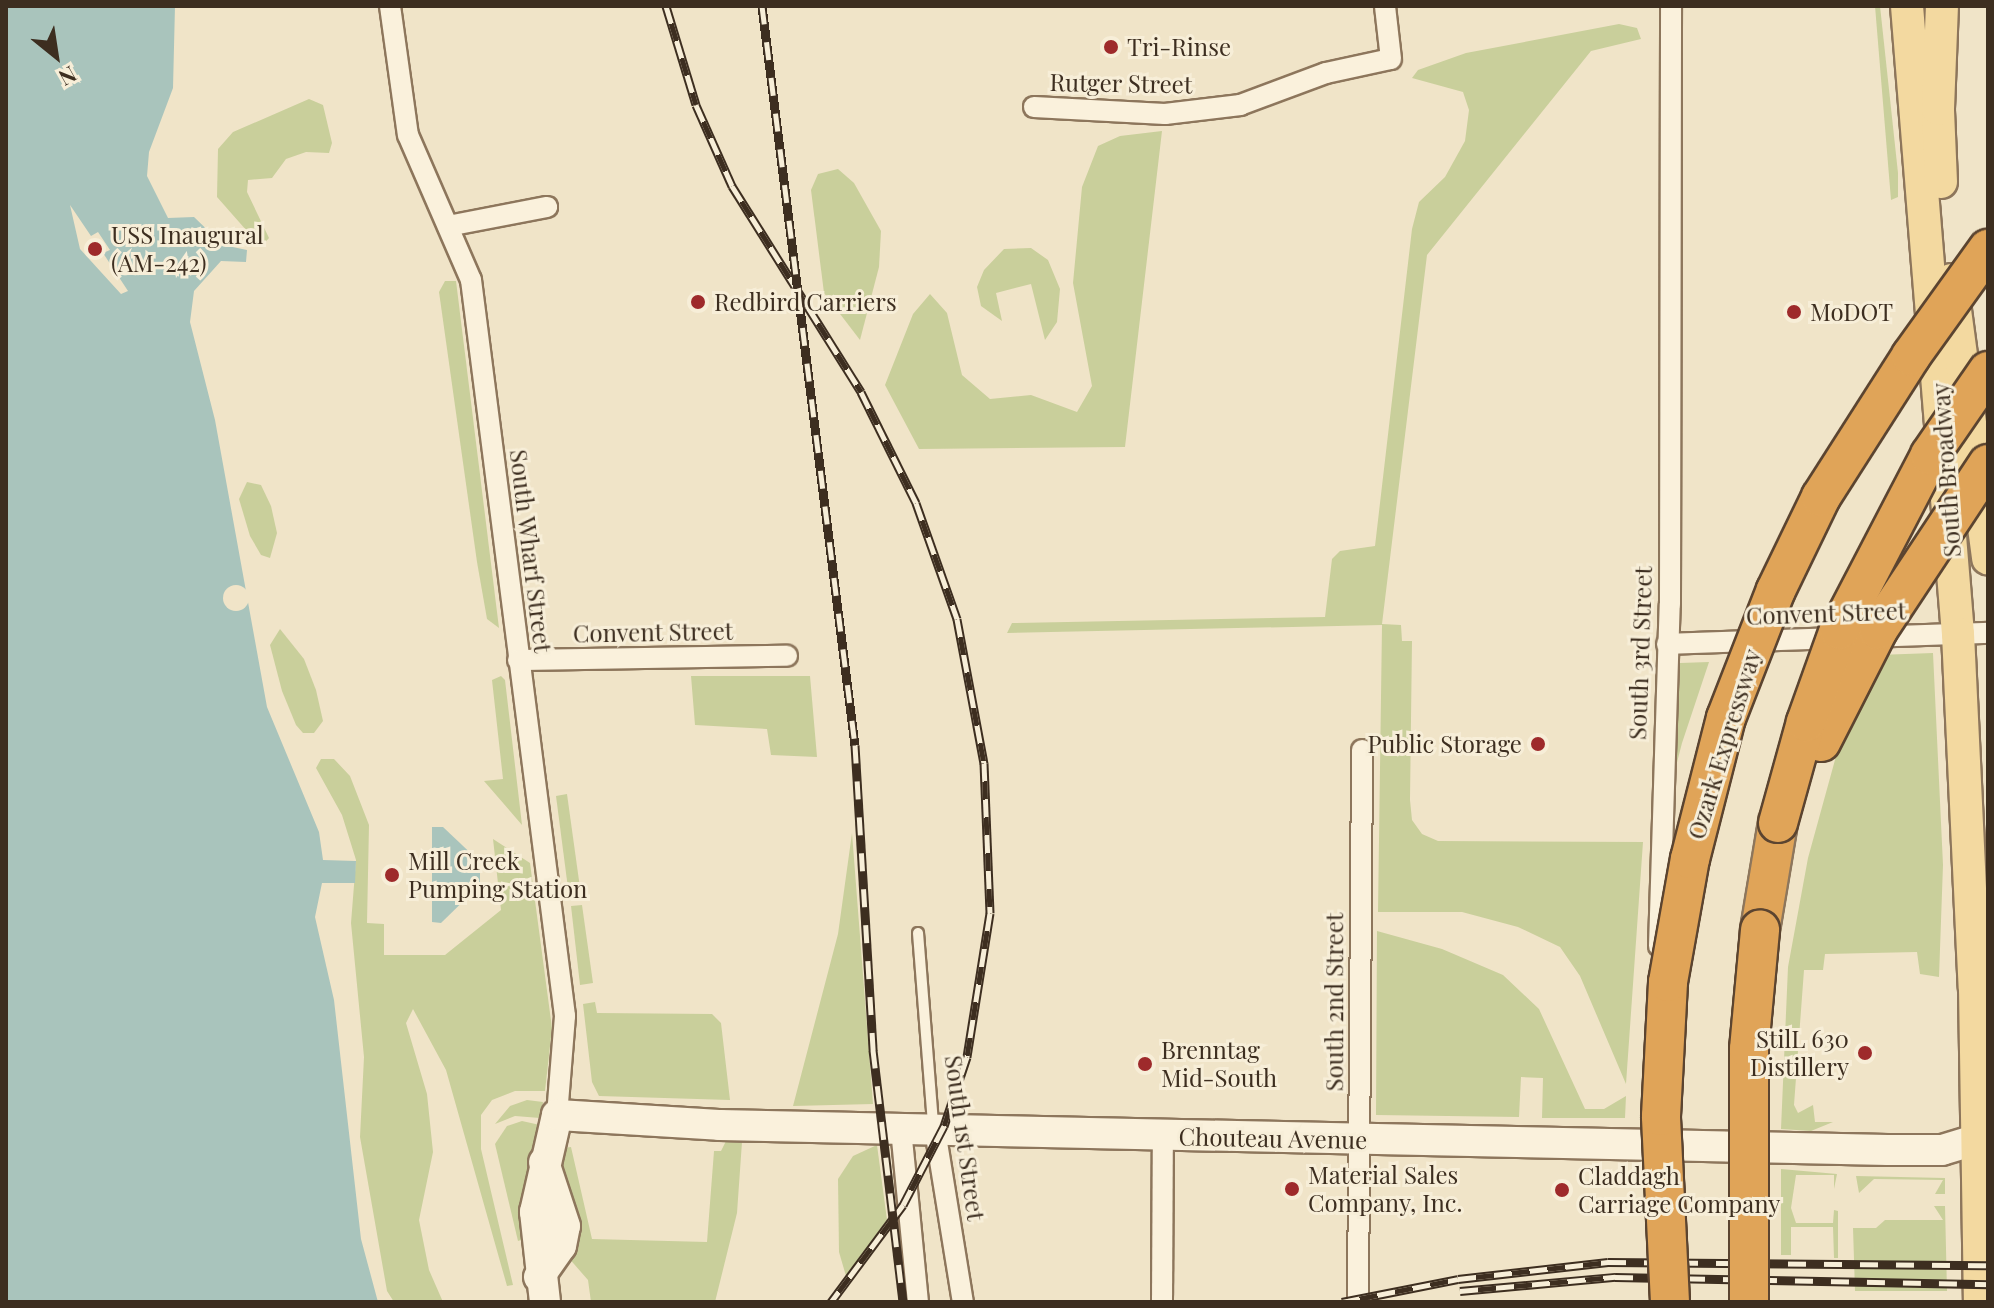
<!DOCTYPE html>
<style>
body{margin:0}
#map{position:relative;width:1994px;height:1308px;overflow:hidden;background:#f0e4c8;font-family:"Playfair Display",serif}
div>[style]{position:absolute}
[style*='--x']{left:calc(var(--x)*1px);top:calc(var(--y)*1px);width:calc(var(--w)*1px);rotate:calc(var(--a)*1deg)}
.green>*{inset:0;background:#c9cf9b}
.water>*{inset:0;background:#a9c4bc}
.pier>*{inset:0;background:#f0e4c8}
.round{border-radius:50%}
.roads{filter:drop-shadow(2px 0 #8d765c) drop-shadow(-2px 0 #8d765c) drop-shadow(0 2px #8d765c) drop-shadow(0 -2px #8d765c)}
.lane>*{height:10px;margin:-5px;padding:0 5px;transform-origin:5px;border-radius:5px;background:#faf1dc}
.street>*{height:20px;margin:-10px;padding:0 10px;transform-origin:10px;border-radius:10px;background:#faf1dc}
.secondary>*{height:30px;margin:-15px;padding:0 15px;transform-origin:15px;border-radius:15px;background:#faf1dc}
.primary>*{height:32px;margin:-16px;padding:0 16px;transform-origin:16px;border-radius:16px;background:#f3d9a0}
.highway>*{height:38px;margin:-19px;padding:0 19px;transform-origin:19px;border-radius:19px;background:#e0a458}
.rail>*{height:9px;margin-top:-4.5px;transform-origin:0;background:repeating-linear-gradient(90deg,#f7eed8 0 18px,#3d2e20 0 36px);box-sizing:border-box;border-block:2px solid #3d2e20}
.bridges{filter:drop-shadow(2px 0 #5b4430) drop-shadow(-2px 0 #5b4430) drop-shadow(0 2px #5b4430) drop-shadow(0 -2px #5b4430)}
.highway-bridge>*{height:38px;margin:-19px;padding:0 19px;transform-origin:19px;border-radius:19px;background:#e0a458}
.dots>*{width:22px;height:22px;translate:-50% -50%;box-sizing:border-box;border:4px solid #f7eed8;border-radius:50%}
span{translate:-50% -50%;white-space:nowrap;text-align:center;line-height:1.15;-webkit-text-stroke:6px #f7eed8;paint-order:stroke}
.poi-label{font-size:24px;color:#3d2e20}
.left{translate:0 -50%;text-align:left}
.right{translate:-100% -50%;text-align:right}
.street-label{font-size:24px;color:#3d2e20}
.frame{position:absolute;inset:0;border:8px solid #3d2e20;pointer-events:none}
.north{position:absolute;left:16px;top:16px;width:80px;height:80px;-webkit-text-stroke:6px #f7eed8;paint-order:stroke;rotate:150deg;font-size:22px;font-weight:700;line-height:32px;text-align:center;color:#3d2e20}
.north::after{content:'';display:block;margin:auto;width:28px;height:36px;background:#3d2e20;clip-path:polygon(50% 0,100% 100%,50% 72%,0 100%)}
</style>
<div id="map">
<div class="green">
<div style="clip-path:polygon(1875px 6px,1880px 6px,1898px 173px,1898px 197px,1891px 200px)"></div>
<div style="clip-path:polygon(1619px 24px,1637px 28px,1641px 39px,1591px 51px,1427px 255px,1382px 624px,1401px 625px,1402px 641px,1412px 641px,1410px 800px,1412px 820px,1422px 834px,1438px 841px,1643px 842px,1626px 1084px,1580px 976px,1560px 947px,1518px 927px,1462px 912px,1378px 912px,1382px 625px,1007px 633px,1012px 623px,1325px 617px,1332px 559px,1340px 551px,1375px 546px,1412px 229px,1419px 202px,1445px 177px,1465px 141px,1469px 110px,1463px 92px,1412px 78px,1418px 70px,1466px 53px)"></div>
<div style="clip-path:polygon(309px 99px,323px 105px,332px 143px,329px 153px,306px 152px,286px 159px,272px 178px,248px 180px,247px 192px,269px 238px,261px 247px,217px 197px,218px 149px,233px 132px)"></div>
<div style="clip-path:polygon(1162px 131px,1125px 447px,919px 449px,885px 385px,913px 314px,930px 294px,947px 313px,962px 375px,990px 399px,1031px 395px,1077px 412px,1092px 386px,1073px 283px,1082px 187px,1098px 146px,1120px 136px)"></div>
<div style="clip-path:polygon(838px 169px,854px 183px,881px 231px,879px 267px,860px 340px,824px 293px,811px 190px,818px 174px)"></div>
<div style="clip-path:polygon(1031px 248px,1048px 260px,1060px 289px,1057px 322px,1045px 340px,1031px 284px,996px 293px,1002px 321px,981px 306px,977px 287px,984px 270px,1004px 249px)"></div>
<div style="clip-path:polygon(445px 281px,456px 281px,499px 628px,487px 619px,477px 562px,439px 292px)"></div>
<div style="clip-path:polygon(247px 482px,261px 485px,271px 506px,277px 533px,270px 558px,261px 555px,250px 536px,239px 499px)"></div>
<div style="clip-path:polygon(280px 629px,304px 659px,316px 690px,323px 721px,314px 733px,303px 733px,296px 725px,282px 691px,270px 645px)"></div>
<div style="clip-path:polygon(1933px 653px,1943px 865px,1939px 977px,1920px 974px,1917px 952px,1825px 954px,1823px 970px,1804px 970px,1794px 1105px,1798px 1113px,1813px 1105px,1815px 1122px,1833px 1122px,1811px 1131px,1781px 1129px,1788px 967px,1808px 858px,1838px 749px,1878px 655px)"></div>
<div style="clip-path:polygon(1709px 662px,1682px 743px,1672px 782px,1674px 668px,1680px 663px)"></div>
<div style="clip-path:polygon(501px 676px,505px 680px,522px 825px,484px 781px,503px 779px,492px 680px)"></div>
<div style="clip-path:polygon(691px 676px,810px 676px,817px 757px,771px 755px,767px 729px,695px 725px)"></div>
<div style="clip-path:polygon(321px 759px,334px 759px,350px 776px,369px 825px,367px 923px,384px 924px,384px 955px,445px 955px,501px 910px,493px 839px,530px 863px,552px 1028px,545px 1091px,515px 1091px,492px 1100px,481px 1115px,481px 1149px,513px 1285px,507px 1286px,446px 1070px,413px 1009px,406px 1023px,427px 1094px,433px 1152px,419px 1220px,429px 1270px,443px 1302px,394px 1302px,387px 1291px,360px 1137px,364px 1057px,351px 923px,356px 860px,342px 815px,316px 768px)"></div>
<div style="clip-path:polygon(567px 794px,581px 895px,569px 896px,556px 796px)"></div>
<div style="clip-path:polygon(852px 833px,873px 1104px,793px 1106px,838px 934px)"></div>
<div style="clip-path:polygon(582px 905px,593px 983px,580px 985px,571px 906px)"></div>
<div style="clip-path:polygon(1377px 931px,1442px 949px,1503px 975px,1539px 1009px,1585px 1109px,1604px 1109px,1626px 1096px,1625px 1118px,1542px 1118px,1543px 1078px,1521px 1077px,1519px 1117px,1376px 1115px)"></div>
<div style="clip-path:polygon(595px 1002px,597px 1013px,712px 1014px,721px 1023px,730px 1100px,599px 1096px,592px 1082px,583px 1004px)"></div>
<div style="clip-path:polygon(527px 1100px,543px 1102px,540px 1118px,515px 1116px,495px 1124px,510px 1106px)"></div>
<div style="clip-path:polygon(522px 1121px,540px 1125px,524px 1239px,518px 1241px,495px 1144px,507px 1126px)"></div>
<div style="clip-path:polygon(726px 1141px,742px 1142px,737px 1213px,715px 1302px,591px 1302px,588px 1280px,567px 1256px,558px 1158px,564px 1148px,571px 1147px,592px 1239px,707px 1242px,714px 1151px,721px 1151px)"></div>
<div style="clip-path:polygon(877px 1145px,887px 1220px,846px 1276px,839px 1252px,838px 1179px,853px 1156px)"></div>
<div style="clip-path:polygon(1781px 1169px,1837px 1174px,1834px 1189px,1834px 1175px,1796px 1175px,1791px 1208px,1796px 1223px,1833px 1223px,1834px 1210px,1838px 1211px,1838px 1258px,1834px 1258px,1833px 1227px,1791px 1227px,1791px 1255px,1781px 1255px)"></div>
<div style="clip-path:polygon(1856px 1176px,1945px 1178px,1945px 1194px,1935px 1194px,1943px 1180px,1874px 1179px,1859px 1193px)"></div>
<div style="clip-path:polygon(1934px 1206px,1945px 1206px,1947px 1291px,1855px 1291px,1853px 1228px,1876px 1228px,1885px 1220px,1943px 1220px)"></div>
</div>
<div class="water">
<div style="clip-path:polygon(evenodd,6px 6px,175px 6px,173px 88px,149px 152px,147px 176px,168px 218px,194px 217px,223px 245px,247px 250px,246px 262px,221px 261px,194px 291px,190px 322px,215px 420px,267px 707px,319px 832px,323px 860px,356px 861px,355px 883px,322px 883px,315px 917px,334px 1000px,361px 1239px,378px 1302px,6px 1302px,6px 6px,70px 205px,91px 236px,98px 232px,110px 250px,103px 253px,128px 291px,121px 294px,80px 249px,70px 205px)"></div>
<div style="clip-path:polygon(432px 827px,443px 827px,480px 862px,480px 885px,441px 923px,432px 922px)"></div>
</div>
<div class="pier">
<div class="round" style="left:223px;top:585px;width:26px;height:26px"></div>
</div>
<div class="roads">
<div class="lane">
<div style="--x:918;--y:933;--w:192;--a:85.5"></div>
</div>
<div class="street">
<div style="--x:390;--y:6;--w:130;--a:82.1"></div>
<div style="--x:408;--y:135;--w:158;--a:66.5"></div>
<div style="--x:471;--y:280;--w:742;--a:82.72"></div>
<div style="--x:565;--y:1016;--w:99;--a:94.6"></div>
<div style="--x:1034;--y:107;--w:131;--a:3.1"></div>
<div style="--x:1165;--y:114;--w:76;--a:-6.8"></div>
<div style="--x:1240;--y:105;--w:92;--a:-20.4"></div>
<div style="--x:1326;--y:73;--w:66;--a:-12.2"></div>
<div style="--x:1391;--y:59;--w:53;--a:-96.5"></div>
<div style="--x:448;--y:226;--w:101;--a:-10.9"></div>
<div style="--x:1667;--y:644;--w:321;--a:-2"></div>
<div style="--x:518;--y:660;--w:269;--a:-0.9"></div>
<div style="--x:1659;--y:946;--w:342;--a:-88.2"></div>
<div style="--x:1670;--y:604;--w:598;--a:-89.9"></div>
<div style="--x:901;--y:1129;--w:174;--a:84.4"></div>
<div style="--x:935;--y:1130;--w:174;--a:80.8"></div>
<div style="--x:1162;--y:1302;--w:167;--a:-89.7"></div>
<div style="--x:1358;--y:1302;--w:552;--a:-89.58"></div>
</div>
<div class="secondary">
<div style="--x:539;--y:1277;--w:38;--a:-55"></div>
<div style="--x:561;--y:1246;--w:20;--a:-79"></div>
<div style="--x:565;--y:1226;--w:67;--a:-108.2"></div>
<div style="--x:545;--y:1302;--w:91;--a:-96.3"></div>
<div style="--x:535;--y:1212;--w:99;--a:-77.2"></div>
<div style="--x:557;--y:1115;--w:163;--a:3.5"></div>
<div style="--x:720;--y:1125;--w:1168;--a:1.23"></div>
<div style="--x:1888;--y:1150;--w:54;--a:0"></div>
<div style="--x:1942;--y:1150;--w:48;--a:-16.9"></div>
</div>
<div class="primary">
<div style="--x:1907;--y:6;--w:630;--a:85.36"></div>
<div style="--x:1958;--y:634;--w:354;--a:87.3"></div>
<div style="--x:1975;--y:988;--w:314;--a:89.1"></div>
<div style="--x:1941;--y:182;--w:73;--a:-92.4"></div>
<div style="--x:1938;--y:109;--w:103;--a:-87.8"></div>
<div style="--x:1951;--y:280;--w:281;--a:82.4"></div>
</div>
<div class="highway">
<div style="--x:1760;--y:930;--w:109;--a:-80.5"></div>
</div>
</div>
<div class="rail">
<div style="--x:666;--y:6;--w:103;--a:73.1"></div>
<div style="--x:696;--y:105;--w:89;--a:66"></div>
<div style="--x:732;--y:186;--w:243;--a:57.9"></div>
<div style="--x:861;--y:392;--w:124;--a:63.6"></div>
<div style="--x:916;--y:503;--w:123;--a:70.5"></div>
<div style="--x:957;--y:619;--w:147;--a:79.4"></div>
<div style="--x:984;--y:763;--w:150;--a:87.7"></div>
<div style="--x:990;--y:913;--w:146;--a:99.1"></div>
<div style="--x:967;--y:1057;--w:73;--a:108.4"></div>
<div style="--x:944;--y:1126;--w:89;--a:117.4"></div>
<div style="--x:903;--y:1205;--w:121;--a:126.6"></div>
<div style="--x:762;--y:6;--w:745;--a:82.83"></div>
<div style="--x:855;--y:745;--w:306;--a:86.6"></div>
<div style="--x:873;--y:1050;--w:254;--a:83.2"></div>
<div style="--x:1460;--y:1291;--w:156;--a:-5.2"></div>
<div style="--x:1615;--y:1277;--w:373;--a:1.1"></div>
<div style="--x:1342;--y:1302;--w:118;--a:-11.2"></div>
<div style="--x:1458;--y:1279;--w:151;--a:-6.5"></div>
<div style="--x:1608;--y:1262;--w:380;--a:0.5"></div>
</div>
<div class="bridges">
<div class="highway-bridge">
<div style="--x:1821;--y:742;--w:126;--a:-63"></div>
<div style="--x:1878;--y:630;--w:199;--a:-56.5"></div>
<div style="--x:1778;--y:823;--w:105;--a:-74.5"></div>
<div style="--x:1806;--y:722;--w:98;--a:-70.3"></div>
<div style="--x:1839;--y:630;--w:197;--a:-62.5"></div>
<div style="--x:1930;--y:455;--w:102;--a:-55.4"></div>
<div style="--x:1670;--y:1302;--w:186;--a:-92.8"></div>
<div style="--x:1661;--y:1116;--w:134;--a:-87"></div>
<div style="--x:1668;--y:982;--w:125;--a:-79.9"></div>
<div style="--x:1690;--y:859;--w:146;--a:-75.7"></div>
<div style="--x:1726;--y:718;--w:137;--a:-68.7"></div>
<div style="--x:1776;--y:590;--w:103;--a:-64.2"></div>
<div style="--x:1821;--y:497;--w:167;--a:-57.4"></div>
<div style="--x:1911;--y:356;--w:132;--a:-54.3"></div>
<div style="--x:1749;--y:1302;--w:253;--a:-90"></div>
<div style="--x:1749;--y:1049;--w:120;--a:-84.7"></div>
</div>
</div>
<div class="dots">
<div style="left:1111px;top:47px;background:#9e2a2b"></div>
<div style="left:95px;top:249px;background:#9e2a2b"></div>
<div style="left:698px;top:302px;background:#9e2a2b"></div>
<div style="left:1794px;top:312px;background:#9e2a2b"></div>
<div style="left:1538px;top:744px;background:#9e2a2b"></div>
<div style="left:392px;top:875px;background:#9e2a2b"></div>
<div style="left:1865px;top:1053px;background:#9e2a2b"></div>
<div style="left:1145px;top:1064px;background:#9e2a2b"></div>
<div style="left:1292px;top:1189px;background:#9e2a2b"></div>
<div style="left:1562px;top:1190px;background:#9e2a2b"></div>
</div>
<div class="poi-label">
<span class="left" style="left:1127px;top:47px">Tri-Rinse</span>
<span class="left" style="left:111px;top:249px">USS Inaugural<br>(AM-242)</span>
<span class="left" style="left:714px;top:302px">Redbird Carriers</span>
<span class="left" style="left:1810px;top:312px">MoDOT</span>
<span class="right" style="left:1522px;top:744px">Public Storage</span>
<span class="left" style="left:408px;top:875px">Mill Creek<br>Pumping Station</span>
<span class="right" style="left:1849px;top:1053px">StilL 630<br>Distillery</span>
<span class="left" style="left:1161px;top:1064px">Brenntag<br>Mid-South</span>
<span class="left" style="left:1308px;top:1189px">Material Sales<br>Company, Inc.</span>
<span class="left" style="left:1578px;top:1190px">Claddagh<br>Carriage Company</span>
</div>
<div class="street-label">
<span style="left:1121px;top:83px;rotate:1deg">Rutger Street</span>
<span style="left:1946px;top:470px;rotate:-94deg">South Broadway</span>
<span style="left:531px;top:551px;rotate:83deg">South Wharf Street</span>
<span style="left:1826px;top:613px;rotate:-2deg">Convent Street</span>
<span style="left:653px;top:632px;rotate:-1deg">Convent Street</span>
<span style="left:1640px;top:653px;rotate:-88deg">South 3rd Street</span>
<span style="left:1724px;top:744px;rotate:-73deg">Ozark Expressway</span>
<span style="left:1334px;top:1002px;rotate:-90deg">South 2nd Street</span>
<span style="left:965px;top:1138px;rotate:82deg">South 1st Street</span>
<span style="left:1273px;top:1138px;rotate:1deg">Chouteau Avenue</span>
</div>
<div class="frame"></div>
<div class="north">N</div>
</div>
